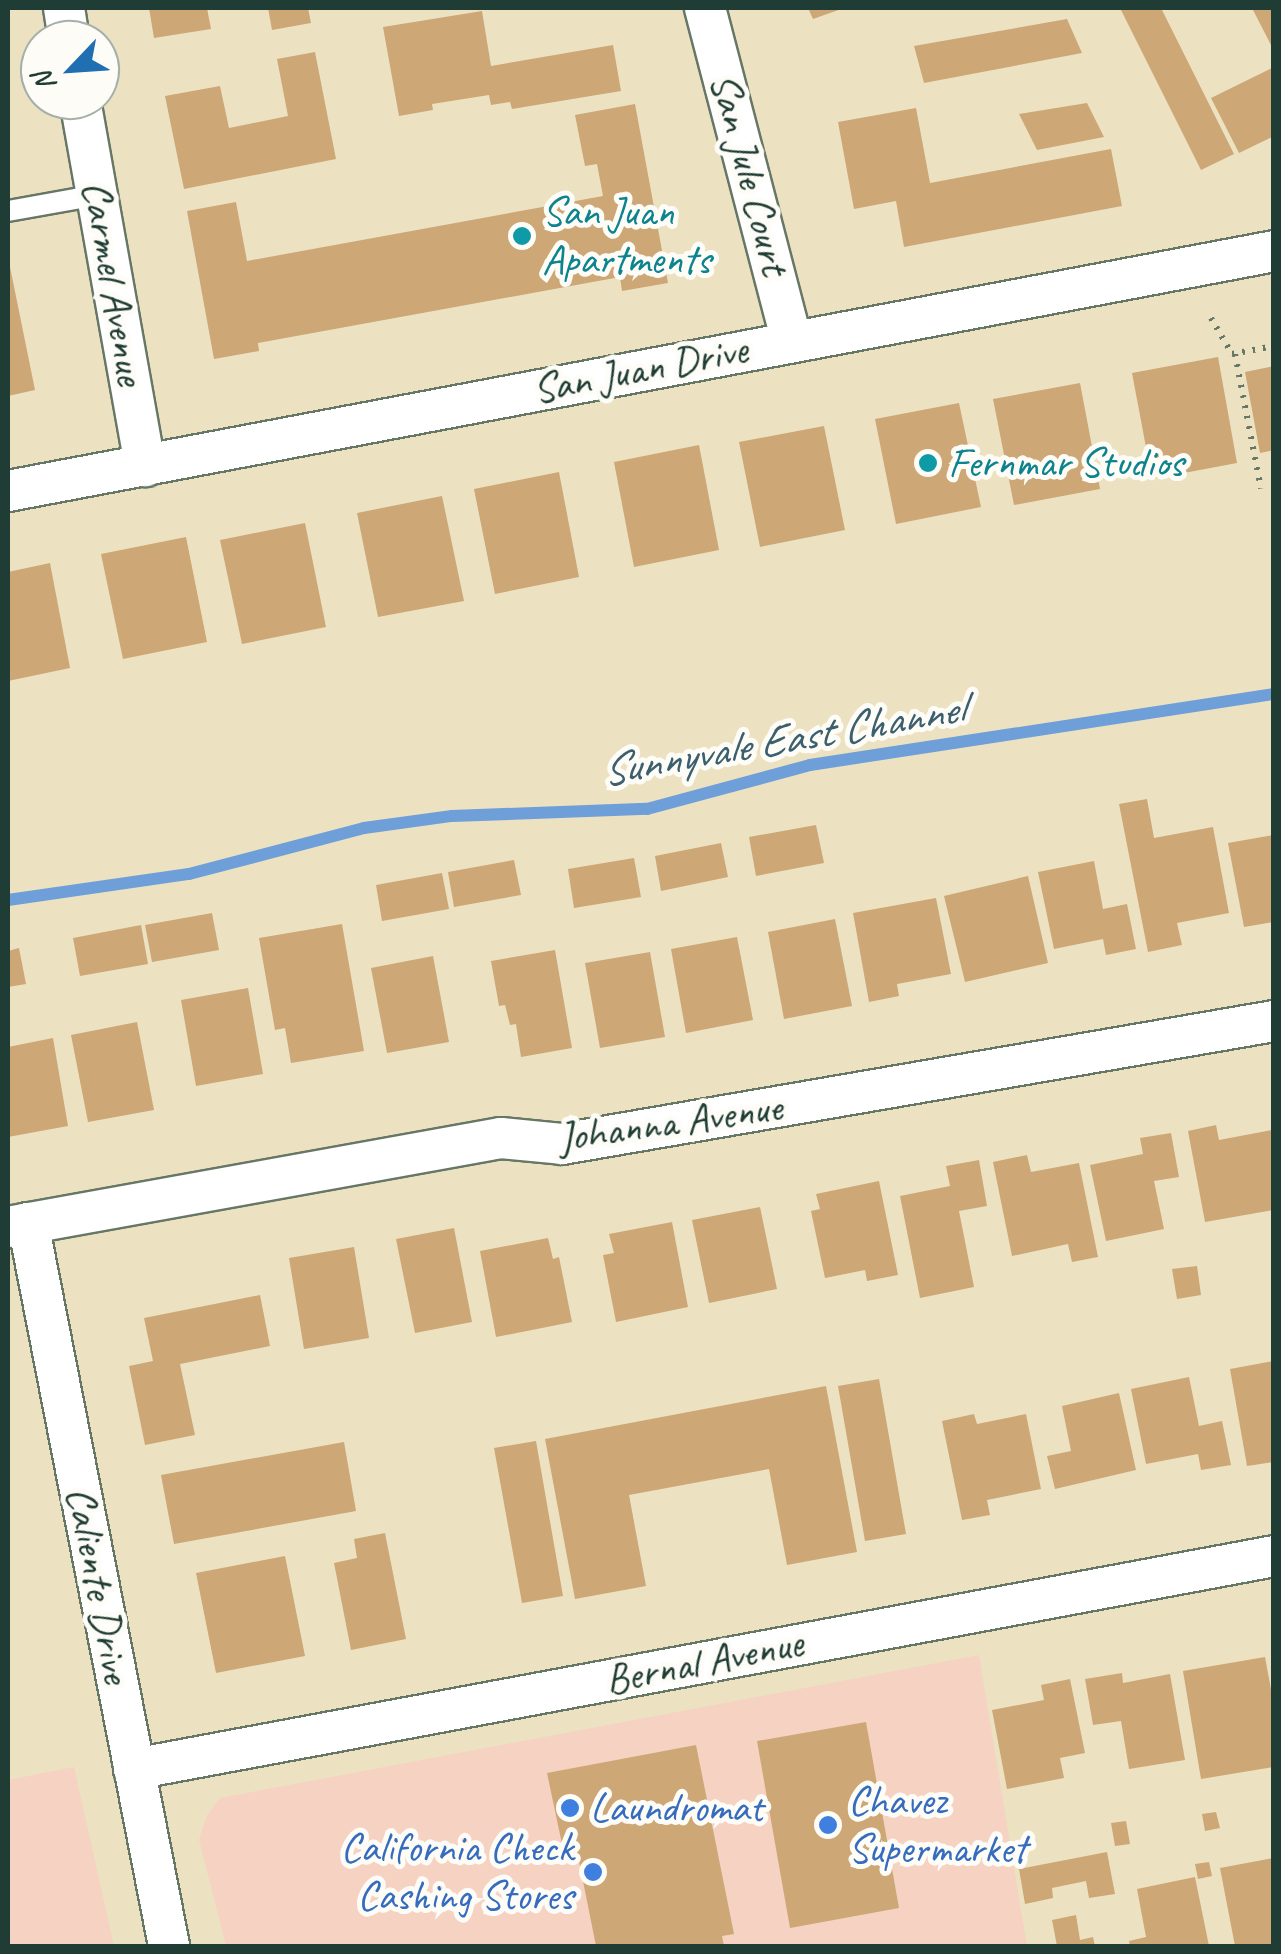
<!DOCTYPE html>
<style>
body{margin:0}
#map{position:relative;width:1281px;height:1954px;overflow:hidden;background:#ece2c2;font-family:Caveat,sans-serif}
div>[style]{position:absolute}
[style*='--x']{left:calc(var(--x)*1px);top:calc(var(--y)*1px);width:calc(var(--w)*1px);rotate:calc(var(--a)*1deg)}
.built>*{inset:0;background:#f5d2c2}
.stream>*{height:12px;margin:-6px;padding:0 6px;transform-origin:6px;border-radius:6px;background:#6e9fd8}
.building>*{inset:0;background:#cda776}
.path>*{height:6px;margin-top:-3px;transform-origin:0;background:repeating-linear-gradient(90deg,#677766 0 2.5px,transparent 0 10.5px)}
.roads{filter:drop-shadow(2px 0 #677766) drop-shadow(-2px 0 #677766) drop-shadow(0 2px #677766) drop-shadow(0 -2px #677766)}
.service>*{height:20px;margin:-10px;padding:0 10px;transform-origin:10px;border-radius:10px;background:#fff}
.minor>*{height:40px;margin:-20px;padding:0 20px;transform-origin:20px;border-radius:20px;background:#fff}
.dots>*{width:28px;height:28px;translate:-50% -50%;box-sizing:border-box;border:5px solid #fdfcf7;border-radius:50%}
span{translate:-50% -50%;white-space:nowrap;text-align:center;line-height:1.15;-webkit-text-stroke:10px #fdfcf7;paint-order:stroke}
.street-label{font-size:42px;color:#1f3d34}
.culture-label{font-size:42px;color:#0d838f}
.left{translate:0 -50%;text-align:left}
.shop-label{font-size:42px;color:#366cbe}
.right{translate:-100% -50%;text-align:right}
.water-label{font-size:45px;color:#3b5f6d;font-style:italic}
.frame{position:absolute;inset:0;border:10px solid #1f3d34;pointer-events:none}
.north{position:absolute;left:20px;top:20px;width:100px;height:100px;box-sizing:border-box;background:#fdfcf7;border:2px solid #a4b0a9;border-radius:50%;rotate:245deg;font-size:28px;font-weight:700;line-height:40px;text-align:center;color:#1f3d34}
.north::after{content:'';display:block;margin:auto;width:35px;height:45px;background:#1f6fb2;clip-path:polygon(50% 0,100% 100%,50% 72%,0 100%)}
</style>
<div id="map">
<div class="built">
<div style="clip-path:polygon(979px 1655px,1027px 1946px,226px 1946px,199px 1840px,207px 1815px,220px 1798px)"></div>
<div style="clip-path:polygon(74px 1767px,114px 1946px,8px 1946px,8px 1780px)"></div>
</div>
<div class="stream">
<div style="--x:8;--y:900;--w:183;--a:-8.2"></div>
<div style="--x:189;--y:874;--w:181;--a:-14.7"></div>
<div style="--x:364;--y:828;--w:89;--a:-7.8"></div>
<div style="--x:452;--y:816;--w:195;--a:-2.1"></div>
<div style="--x:647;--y:809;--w:169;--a:-15.1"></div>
<div style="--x:810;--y:765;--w:469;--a:-8.7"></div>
</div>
<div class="building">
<div style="clip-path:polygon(149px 8px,207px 8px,211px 29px,154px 38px)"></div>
<div style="clip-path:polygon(268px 8px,308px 8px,311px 23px,272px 30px)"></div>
<div style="clip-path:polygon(808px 8px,844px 8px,813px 19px)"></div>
<div style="clip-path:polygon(1120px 8px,1161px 8px,1234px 154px,1201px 170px)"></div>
<div style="clip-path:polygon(1252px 8px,1274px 8px,1274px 51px)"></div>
<div style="clip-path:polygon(482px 11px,491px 66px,613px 45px,621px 91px,512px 109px,510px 102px,491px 105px,489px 95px,432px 104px,433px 110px,399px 116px,383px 27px)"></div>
<div style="clip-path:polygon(1067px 19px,1082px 53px,924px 83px,914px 46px)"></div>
<div style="clip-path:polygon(315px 52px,336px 159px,184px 189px,165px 96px,220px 86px,229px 128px,288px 116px,277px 59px)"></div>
<div style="clip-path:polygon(1274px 67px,1274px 136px,1239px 153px,1211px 98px)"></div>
<div style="clip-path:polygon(1087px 103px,1104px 137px,1037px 150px,1019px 114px)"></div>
<div style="clip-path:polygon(635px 104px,668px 283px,622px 291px,620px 277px,258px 343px,259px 351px,214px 359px,187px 211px,236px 202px,247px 261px,603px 196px,597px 164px,585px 166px,575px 115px)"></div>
<div style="clip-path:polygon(916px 108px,930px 183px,1111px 149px,1122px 206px,904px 247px,896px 201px,854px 209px,838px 122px)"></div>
<div style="clip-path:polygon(9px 262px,35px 390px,8px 396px,8px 263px)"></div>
<div style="clip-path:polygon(1218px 357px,1237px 463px,1152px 479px,1132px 373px)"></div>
<div style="clip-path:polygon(1274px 366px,1274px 450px,1260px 453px,1245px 372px)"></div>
<div style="clip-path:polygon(1080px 383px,1100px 489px,1014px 505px,993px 399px)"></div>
<div style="clip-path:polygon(959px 403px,981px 507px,896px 524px,875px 419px)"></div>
<div style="clip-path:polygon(824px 426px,845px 530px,760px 547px,739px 442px)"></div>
<div style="clip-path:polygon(699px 445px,719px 550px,634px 567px,614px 462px)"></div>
<div style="clip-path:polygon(559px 472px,579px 577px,495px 594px,474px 489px)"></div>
<div style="clip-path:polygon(442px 496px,464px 601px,378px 617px,357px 513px)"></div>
<div style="clip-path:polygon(305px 523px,326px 627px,242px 644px,220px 540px)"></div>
<div style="clip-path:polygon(186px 537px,207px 642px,123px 659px,101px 554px)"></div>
<div style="clip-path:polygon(50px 563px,70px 668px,8px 681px,8px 572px)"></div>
<div style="clip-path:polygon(1147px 799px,1154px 838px,1213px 827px,1229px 913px,1177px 923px,1182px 945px,1148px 952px,1119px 804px)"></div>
<div style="clip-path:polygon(816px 825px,824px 863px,756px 876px,749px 837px)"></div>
<div style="clip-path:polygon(1274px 835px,1274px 922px,1244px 927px,1228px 843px)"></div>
<div style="clip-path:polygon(721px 843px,728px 877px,661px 891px,655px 856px)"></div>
<div style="clip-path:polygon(634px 858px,641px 897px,574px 908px,568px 869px)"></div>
<div style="clip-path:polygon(514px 860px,521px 895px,454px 907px,448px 872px)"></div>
<div style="clip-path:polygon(1094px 861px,1103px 909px,1127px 904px,1136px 949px,1106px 955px,1103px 939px,1054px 949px,1038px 872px)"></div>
<div style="clip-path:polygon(442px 873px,449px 909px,382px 921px,376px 885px)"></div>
<div style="clip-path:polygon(1028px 876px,1048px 963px,965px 982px,944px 896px)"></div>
<div style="clip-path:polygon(936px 898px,951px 974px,897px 984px,899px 996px,869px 1002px,853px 913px)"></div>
<div style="clip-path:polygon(212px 913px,219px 950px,152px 962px,145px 925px)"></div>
<div style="clip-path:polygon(835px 919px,852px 1006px,784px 1019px,768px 932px)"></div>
<div style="clip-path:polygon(342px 924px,364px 1051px,291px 1063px,285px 1028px,275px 1030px,259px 938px)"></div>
<div style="clip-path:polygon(141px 925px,148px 964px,80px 976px,73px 938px)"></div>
<div style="clip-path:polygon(737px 937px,753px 1020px,686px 1033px,671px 949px)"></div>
<div style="clip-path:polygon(19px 948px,26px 984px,8px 987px,8px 951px)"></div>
<div style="clip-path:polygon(555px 950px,572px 1048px,521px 1057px,516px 1024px,510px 1025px,505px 1005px,499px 1006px,491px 961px)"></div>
<div style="clip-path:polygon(650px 952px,665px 1037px,600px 1048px,585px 963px)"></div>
<div style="clip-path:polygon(433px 956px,449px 1042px,387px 1053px,371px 968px)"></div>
<div style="clip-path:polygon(248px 988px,263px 1074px,196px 1086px,181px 1000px)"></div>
<div style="clip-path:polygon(137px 1022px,154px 1110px,88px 1122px,71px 1035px)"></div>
<div style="clip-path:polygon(53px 1038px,68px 1126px,8px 1137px,8px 1047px)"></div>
<div style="clip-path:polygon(1216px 1125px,1219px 1140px,1272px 1130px,1274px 1210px,1205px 1222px,1188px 1131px)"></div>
<div style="clip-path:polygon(1171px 1133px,1179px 1177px,1154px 1181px,1164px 1229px,1106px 1241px,1090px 1165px,1143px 1154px,1140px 1138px)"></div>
<div style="clip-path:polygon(1027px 1155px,1031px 1172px,1079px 1163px,1098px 1257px,1072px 1262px,1068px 1244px,1012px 1256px,993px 1162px)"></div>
<div style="clip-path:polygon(979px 1160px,987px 1206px,959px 1211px,974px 1287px,920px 1298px,900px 1196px,950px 1186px,946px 1166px)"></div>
<div style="clip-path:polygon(879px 1181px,898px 1275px,867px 1281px,865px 1270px,825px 1278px,811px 1211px,820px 1209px,816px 1194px)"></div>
<div style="clip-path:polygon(760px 1207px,777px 1289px,709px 1303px,692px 1220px)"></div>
<div style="clip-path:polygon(672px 1222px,688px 1307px,616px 1322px,603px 1255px,614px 1253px,609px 1234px)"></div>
<div style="clip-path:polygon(454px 1228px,472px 1322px,415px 1333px,396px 1239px)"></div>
<div style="clip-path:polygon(548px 1238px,553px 1259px,559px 1257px,572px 1322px,496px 1337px,480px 1251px)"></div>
<div style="clip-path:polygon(354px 1247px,369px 1338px,304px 1349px,289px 1258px)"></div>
<div style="clip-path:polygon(1197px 1266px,1201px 1295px,1177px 1299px,1172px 1269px)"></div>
<div style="clip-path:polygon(260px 1295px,270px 1346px,180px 1364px,195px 1435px,145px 1445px,129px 1366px,153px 1361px,144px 1318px)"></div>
<div style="clip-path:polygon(1274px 1361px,1274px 1462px,1247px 1466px,1230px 1369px)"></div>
<div style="clip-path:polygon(1189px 1377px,1199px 1426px,1222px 1421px,1231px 1465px,1201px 1470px,1198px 1454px,1146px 1464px,1131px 1389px)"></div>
<div style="clip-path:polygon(879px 1379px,906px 1534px,865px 1541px,838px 1386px)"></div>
<div style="clip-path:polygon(826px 1386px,857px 1552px,787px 1565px,769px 1469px,629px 1495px,646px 1586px,575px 1599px,545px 1439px)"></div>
<div style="clip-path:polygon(1119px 1393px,1136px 1470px,1055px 1489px,1047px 1456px,1071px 1451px,1062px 1406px)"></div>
<div style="clip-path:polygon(974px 1414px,977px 1424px,1026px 1414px,1041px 1489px,987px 1500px,990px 1515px,962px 1520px,942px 1421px)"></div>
<div style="clip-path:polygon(536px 1441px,563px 1596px,522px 1603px,494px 1448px)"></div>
<div style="clip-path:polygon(344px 1442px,356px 1511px,174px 1544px,161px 1475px)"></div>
<div style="clip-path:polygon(385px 1533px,406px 1639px,351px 1650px,334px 1563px,357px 1558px,354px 1539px)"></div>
<div style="clip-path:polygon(285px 1556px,305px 1656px,216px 1673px,196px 1573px)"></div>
<div style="clip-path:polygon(1265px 1657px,1274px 1706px,1274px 1767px,1201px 1779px,1183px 1671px)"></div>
<div style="clip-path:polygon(1122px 1673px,1123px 1683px,1170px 1674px,1185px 1760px,1129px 1769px,1121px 1721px,1093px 1725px,1085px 1679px)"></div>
<div style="clip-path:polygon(1070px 1679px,1085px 1753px,1060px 1758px,1064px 1778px,1007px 1789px,992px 1710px,1044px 1700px,1041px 1685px)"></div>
<div style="clip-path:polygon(866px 1722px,899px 1908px,790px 1928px,757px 1741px)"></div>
<div style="clip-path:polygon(696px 1745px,734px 1934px,722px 1936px,724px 1946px,596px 1946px,575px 1841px,562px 1844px,547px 1773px)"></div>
<div style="clip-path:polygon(1216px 1812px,1220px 1828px,1205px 1831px,1202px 1814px)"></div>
<div style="clip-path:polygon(1126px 1821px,1130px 1844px,1115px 1846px,1111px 1823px)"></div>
<div style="clip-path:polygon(1107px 1852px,1115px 1894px,1089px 1898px,1086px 1881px,1052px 1888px,1053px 1898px,1025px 1904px,1019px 1869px)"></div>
<div style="clip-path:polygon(1274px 1858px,1274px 1946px,1235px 1946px,1220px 1868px)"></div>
<div style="clip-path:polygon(1209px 1862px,1212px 1876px,1198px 1879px,1195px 1864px)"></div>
<div style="clip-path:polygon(1195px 1877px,1209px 1946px,1130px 1946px,1129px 1941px,1146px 1937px,1137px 1889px)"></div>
<div style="clip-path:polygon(1076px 1915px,1080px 1940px,1093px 1937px,1095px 1946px,1057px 1946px,1052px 1920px)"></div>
</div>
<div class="path">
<div style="--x:1211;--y:318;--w:42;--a:59.7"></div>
<div style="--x:1232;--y:354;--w:43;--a:-10.8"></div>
<div style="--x:1235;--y:354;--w:137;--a:79.1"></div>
</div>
<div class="roads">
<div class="service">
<div style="--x:8;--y:211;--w:90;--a:-10.2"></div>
</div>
<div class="minor">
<div style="--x:64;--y:8;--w:32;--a:81"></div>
<div style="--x:705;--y:8;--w:344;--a:75.4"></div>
<div style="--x:80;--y:100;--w:372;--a:79.9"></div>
<div style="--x:8;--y:491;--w:1289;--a:-10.73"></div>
<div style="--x:28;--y:1223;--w:737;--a:78.96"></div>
<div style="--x:8;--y:1227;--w:501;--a:-10.23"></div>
<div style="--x:501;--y:1138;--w:61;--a:5.6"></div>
<div style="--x:562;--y:1144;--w:723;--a:-9.8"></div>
<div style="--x:134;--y:1769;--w:1160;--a:-10.58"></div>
</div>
</div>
<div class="dots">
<div style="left:522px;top:236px;background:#0f9aa8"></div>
<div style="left:928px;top:463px;background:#0f9aa8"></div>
<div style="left:570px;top:1808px;background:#3f7fe0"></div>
<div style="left:828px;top:1825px;background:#3f7fe0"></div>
<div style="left:593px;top:1872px;background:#3f7fe0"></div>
</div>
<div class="street-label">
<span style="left:749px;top:174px;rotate:75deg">San Jule Court</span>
<span style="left:113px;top:283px;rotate:80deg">Carmel Avenue</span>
<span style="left:640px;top:370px;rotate:-11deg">San Juan Drive</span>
<span style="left:670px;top:1123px;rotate:-8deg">Johanna Avenue</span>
<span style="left:98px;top:1585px;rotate:79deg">Caliente Drive</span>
<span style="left:704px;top:1662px;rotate:-11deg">Bernal Avenue</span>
</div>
<div class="culture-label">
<span class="left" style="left:542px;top:236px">San Juan<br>Apartments</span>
<span class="left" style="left:948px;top:463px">Fernmar Studios</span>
</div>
<div class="shop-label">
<span class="left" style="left:848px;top:1825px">Chavez<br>Supermarket</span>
<span class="left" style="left:590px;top:1808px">Laundromat</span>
<span class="right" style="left:573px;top:1872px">California Check<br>Cashing Stores</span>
</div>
<div class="water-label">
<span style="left:782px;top:740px;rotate:-10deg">Sunnyvale East Channel</span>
</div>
<div class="frame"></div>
<div class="north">N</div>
</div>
